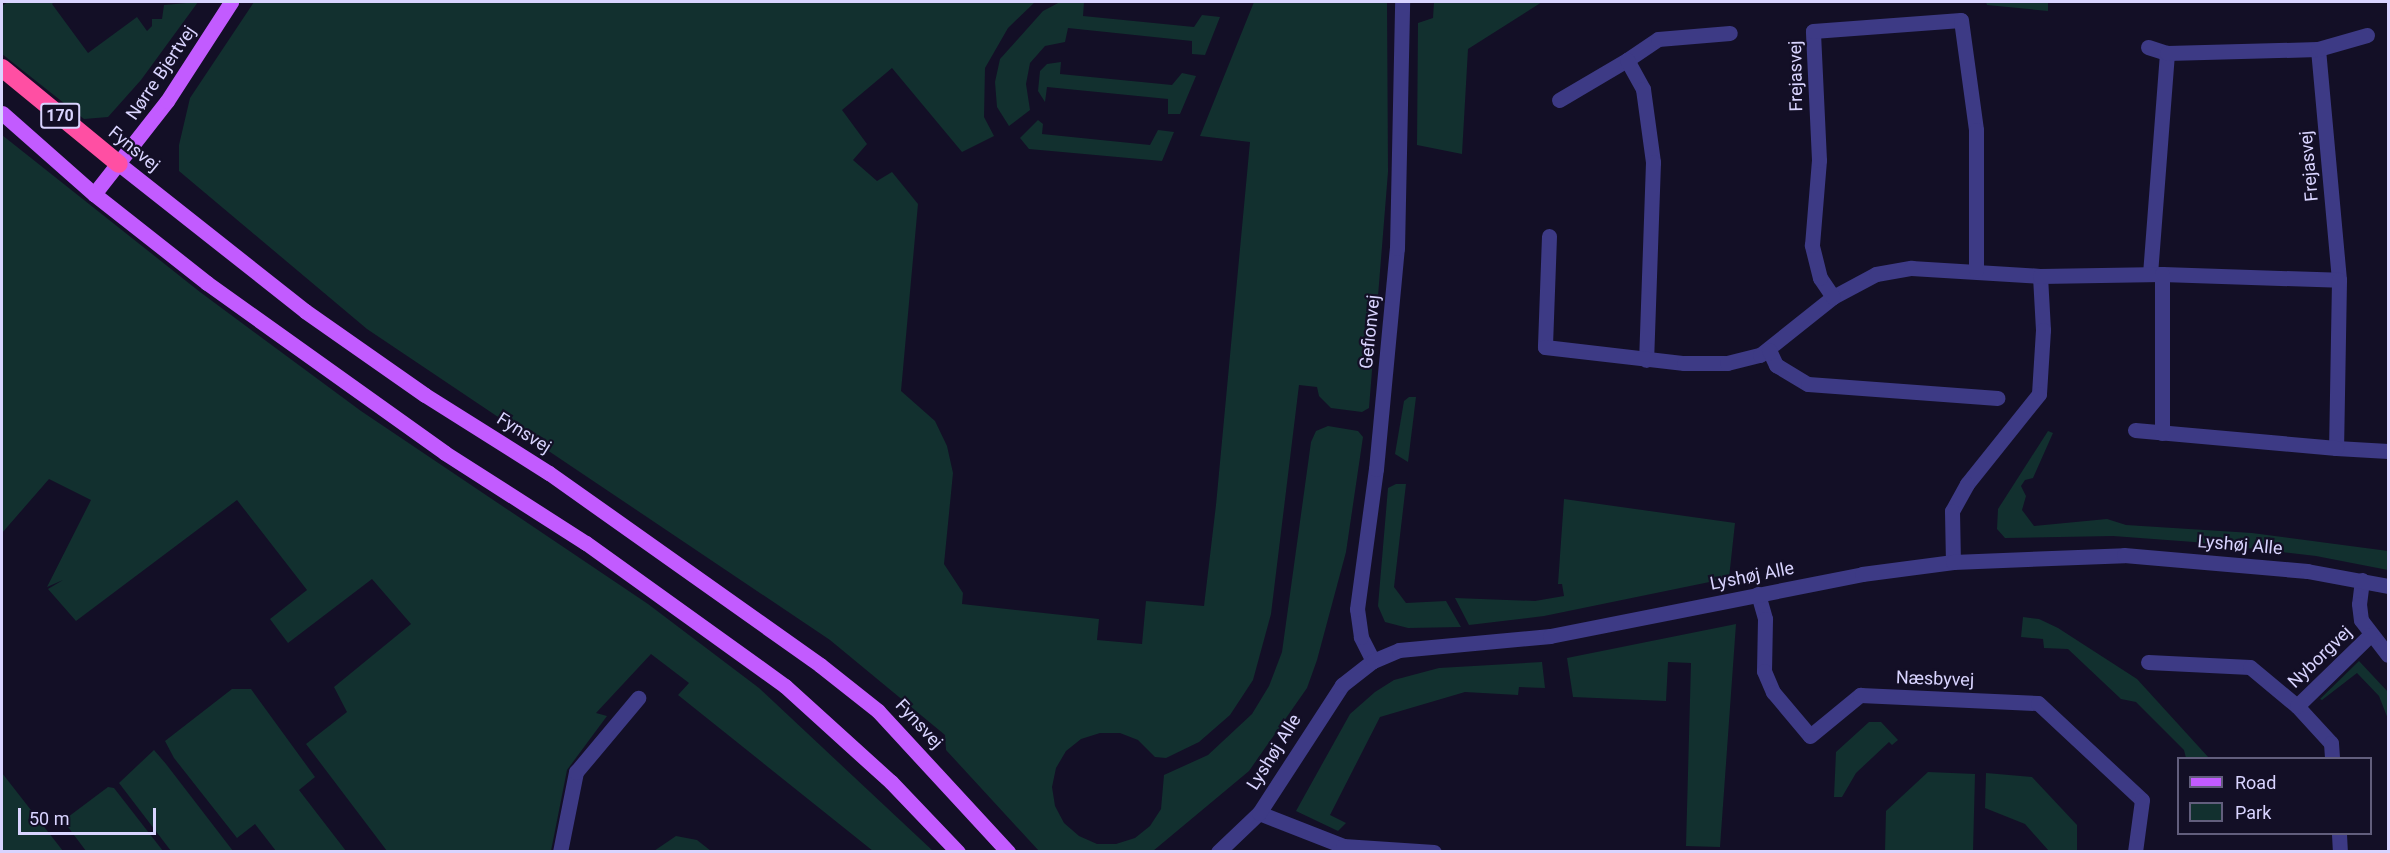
<!DOCTYPE html>
<meta charset="utf-8">
<style>
body{margin:0}
#map{position:relative;width:2390px;height:853px;overflow:hidden;background:#130f26;font-family:Roboto,sans-serif}
div>[style]{position:absolute}
[style*='--x']{left:calc(var(--x)*1px);top:calc(var(--y)*1px);width:calc(var(--w)*1px);rotate:calc(var(--a)*1deg)}
.green>*{inset:0;background:#12302f}
.minor>*{height:15px;margin:-7.5px;padding:0 7.5px;transform-origin:7.5px;border-radius:7.5px;background:#3d3a85}
.major>*{height:15px;margin:-7.5px;padding:0 7.5px;transform-origin:7.5px;border-radius:7.5px;background:#c25bff}
.highway>*{height:18px;margin:-9px;padding:0 9px;transform-origin:9px;border-radius:9px;background:#ff4fa3}
span{translate:-50% -50%;white-space:nowrap;text-align:center;line-height:1.15;-webkit-text-stroke:4.5px #130f26;paint-order:stroke}
.shield-label span{padding:2px 4px;background:#130f26;border:2px solid;border-radius:4px;-webkit-text-stroke-width:0}
.shield-label{font-size:16px;color:#d9d4ff;font-weight:700}
.street-label{font-size:18px;color:#d9d4ff}
.frame{position:absolute;inset:0;border:3px solid #d9d4ff;pointer-events:none}
.legend{position:absolute;left:2177px;top:757px;width:195px;height:78px;box-sizing:border-box;background:#130f26;border:2px solid #625e7d;margin:0;padding:8px 10px;list-style:none;font-size:18px;color:#d9d4ff}
.legend li{display:flex;align-items:center;gap:12px;height:30px}
.legend b{width:30px;border:2px solid #625e7d}
.scale{position:absolute;left:18px;top:808px;width:138px;height:27px;box-sizing:border-box;border:3px solid #d9d4ff;border-top:0;padding-left:8px;font-size:18px;line-height:21px;white-space:nowrap;color:#d9d4ff;-webkit-text-stroke:4px #130f26;paint-order:stroke}
</style>
<div id="map">
<div class="green">
<div style="clip-path:polygon(8px 2px,54px 2px,52px 4px,88px 53px,137px 17px,147px 31px,152px 26px,152px 19px,162px 19px,164px 5px,198px 2px,141px 80px,108px 117px,84px 119px,2px 54px,2px 6px)"></div>
<div style="clip-path:polygon(254px 2px,1035px 2px,1008px 28px,985px 68px,984px 117px,994px 136px,962px 152px,892px 68px,842px 110px,867px 144px,853px 160px,877px 181px,892px 172px,918px 204px,901px 391px,935px 421px,947px 446px,953px 473px,944px 564px,963px 593px,962px 604px,1099px 619px,1097px 640px,1142px 644px,1146px 601px,1204px 606px,1216px 505px,1250px 142px,1200px 136px,1254px 2px,1387px 2px,1388px 172px,1369px 408px,1362px 412px,1331px 408px,1319px 396px,1317px 387px,1299px 385px,1271px 614px,1253px 680px,1230px 715px,1199px 742px,1166px 758px,1155px 757px,1138px 740px,1120px 733px,1100px 733px,1081px 739px,1066px 751px,1056px 768px,1052px 787px,1055px 806px,1064px 823px,1079px 836px,1097px 844px,1116px 844px,1135px 838px,1150px 826px,1161px 809px,1164px 775px,1208px 755px,1252px 714px,1269px 686px,1282px 652px,1311px 442px,1316px 431px,1328px 426px,1358px 431px,1363px 437px,1346px 552px,1317px 660px,1307px 688px,1249px 771px,1153px 851px,1039px 851px,946px 750px,945px 735px,830px 640px,367px 329px,179px 171px,179px 145px,190px 98px)"></div>
<div style="clip-path:polygon(1060px 2px,1084px 2px,1083px 16px,1194px 27px,1202px 15px,1220px 17px,1205px 55px,1192px 54px,1192px 41px,1068px 28px,1065px 42px,1045px 46px,1030px 63px,1026px 84px,1030px 110px,1009px 126px,997px 107px,995px 82px,1000px 59px,1043px 11px)"></div>
<div style="clip-path:polygon(1434px 2px,1542px 2px,1468px 49px,1462px 154px,1417px 145px,1418px 23px,1433px 18px)"></div>
<div style="clip-path:polygon(1986px 2px,2048px 2px,2048px 11px,1987px 5px)"></div>
<div style="clip-path:polygon(1061px 62px,1060px 74px,1172px 85px,1182px 73px,1196px 76px,1180px 114px,1168px 114px,1168px 99px,1047px 87px,1045px 102px,1038px 91px,1040px 71px,1047px 64px)"></div>
<div style="clip-path:polygon(1038px 120px,1043px 124px,1042px 134px,1150px 145px,1158px 130px,1174px 132px,1162px 161px,1029px 149px,1020px 138px)"></div>
<div style="clip-path:polygon(2px 135px,200px 292px,361px 411px,648px 604px,759px 688px,933px 851px,873px 851px,678px 695px,689px 683px,651px 654px,596px 713px,607px 716px,567px 770px,551px 851px,387px 851px,306px 744px,347px 712px,334px 687px,411px 624px,372px 579px,288px 643px,270px 619px,307px 590px,237px 500px,76px 621px,48px 589px,63px 580px,47px 587px,91px 500px,49px 479px,2px 533px)"></div>
<div style="clip-path:polygon(1409px 397px,1416px 397px,1408px 462px,1395px 454px,1404px 401px)"></div>
<div style="clip-path:polygon(2048px 431px,2053px 433px,2033px 478px,2025px 480px,2021px 486px,2026px 496px,2022px 510px,2034px 526px,2107px 519px,2126px 525px,2252px 533px,2388px 551px,2388px 570px,2316px 556px,2194px 542px,2113px 536px,2005px 538px,1997px 529px,1998px 509px)"></div>
<div style="clip-path:polygon(1396px 484px,1406px 484px,1394px 587px,1406px 603px,1446px 601px,1461px 627px,1408px 628px,1385px 622px,1378px 606px,1388px 488px)"></div>
<div style="clip-path:polygon(1564px 499px,1735px 523px,1729px 578px,1544px 616px,1469px 625px,1455px 598px,1535px 601px,1564px 596px,1562px 584px,1558px 584px)"></div>
<div style="clip-path:polygon(2023px 617px,2039px 619px,2058px 628px,2137px 679px,2209px 758px,2186px 758px,2184px 750px,2136px 702px,2121px 699px,2068px 649px,2044px 648px,2043px 639px,2021px 637px)"></div>
<div style="clip-path:polygon(1736px 624px,1720px 847px,1686px 846px,1691px 663px,1668px 662px,1666px 701px,1573px 697px,1567px 658px)"></div>
<div style="clip-path:polygon(2359px 661px,2388px 692px,2388px 719px,2379px 696px,2357px 673px,2322px 700px,2320px 699px)"></div>
<div style="clip-path:polygon(1542px 662px,1545px 688px,1519px 687px,1518px 695px,1465px 692px,1380px 717px,1330px 815px,1346px 823px,1338px 831px,1296px 811px,1350px 714px,1375px 692px,1394px 680px,1439px 668px)"></div>
<div style="clip-path:polygon(232px 689px,251px 689px,315px 777px,299px 790px,346px 851px,276px 851px,255px 824px,237px 838px,174px 758px,165px 741px)"></div>
<div style="clip-path:polygon(1869px 722px,1881px 722px,1898px 740px,1892px 745px,1889px 742px,1856px 773px,1842px 797px,1834px 797px,1836px 752px)"></div>
<div style="clip-path:polygon(154px 750px,166px 764px,233px 851px,171px 851px,119px 783px)"></div>
<div style="clip-path:polygon(1928px 772px,1975px 774px,1973px 851px,1885px 851px,1886px 811px)"></div>
<div style="clip-path:polygon(2px 773px,63px 851px,2px 851px)"></div>
<div style="clip-path:polygon(1986px 773px,2032px 777px,2077px 825px,2077px 851px,2049px 851px,2025px 824px,1985px 808px)"></div>
<div style="clip-path:polygon(108px 787px,114px 788px,163px 851px,86px 851px,68px 827px,68px 817px)"></div>
<div style="clip-path:polygon(676px 836px,697px 840px,711px 851px,654px 851px)"></div>
</div>
<div class="minor">
<div style="--x:2148;--y:47;--w:20;--a:18"></div>
<div style="--x:2318;--y:49;--w:232;--a:84.8"></div>
<div style="--x:1627;--y:60;--w:37;--a:-34"></div>
<div style="--x:1658;--y:39;--w:72;--a:-4.8"></div>
<div style="--x:1559;--y:100;--w:79;--a:-30.5"></div>
<div style="--x:1627;--y:60;--w:33;--a:61"></div>
<div style="--x:1643;--y:89;--w:74;--a:82.2"></div>
<div style="--x:1653;--y:162;--w:198;--a:92"></div>
<div style="--x:1549;--y:236;--w:111;--a:92.1"></div>
<div style="--x:1545;--y:347;--w:140;--a:6.6"></div>
<div style="--x:1684;--y:363;--w:43;--a:0"></div>
<div style="--x:1727;--y:363;--w:34;--a:-14"></div>
<div style="--x:1760;--y:355;--w:93;--a:-38.5"></div>
<div style="--x:1833;--y:297;--w:49;--a:-28.1"></div>
<div style="--x:1876;--y:274;--w:36;--a:-10"></div>
<div style="--x:1911;--y:268;--w:129;--a:3.5"></div>
<div style="--x:2040;--y:276;--w:54;--a:86.8"></div>
<div style="--x:2043;--y:330;--w:64;--a:93.6"></div>
<div style="--x:2039;--y:394;--w:115;--a:128.7"></div>
<div style="--x:1967;--y:484;--w:31;--a:119"></div>
<div style="--x:1952;--y:511;--w:51;--a:88.9"></div>
<div style="--x:2150;--y:274;--w:222;--a:-85.6"></div>
<div style="--x:2167;--y:53;--w:151;--a:-1.5"></div>
<div style="--x:2318;--y:49;--w:51;--a:-15.9"></div>
<div style="--x:2040;--y:276;--w:122;--a:-0.9"></div>
<div style="--x:2162;--y:274;--w:177;--a:1.9"></div>
<div style="--x:2339;--y:280;--w:168;--a:91"></div>
<div style="--x:2336;--y:448;--w:52;--a:3.3"></div>
<div style="--x:1833;--y:297;--w:23;--a:-124"></div>
<div style="--x:1820;--y:278;--w:34;--a:-104"></div>
<div style="--x:1812;--y:245;--w:85;--a:-85.3"></div>
<div style="--x:1819;--y:160;--w:129;--a:-92.7"></div>
<div style="--x:1813;--y:31;--w:148;--a:-4.3"></div>
<div style="--x:1961;--y:20;--w:111;--a:82.2"></div>
<div style="--x:1976;--y:130;--w:141;--a:90"></div>
<div style="--x:1769;--y:350;--w:17;--a:65"></div>
<div style="--x:1776;--y:365;--w:37;--a:31"></div>
<div style="--x:1808;--y:384;--w:190;--a:4.2"></div>
<div style="--x:2135;--y:430;--w:202;--a:5.1"></div>
<div style="--x:2162;--y:433;--w:159;--a:-90"></div>
<div style="--x:2362;--y:580;--w:24;--a:97"></div>
<div style="--x:2359;--y:604;--w:16;--a:83"></div>
<div style="--x:2361;--y:620;--w:44;--a:52.4"></div>
<div style="--x:1758;--y:594;--w:26;--a:74"></div>
<div style="--x:1765;--y:619;--w:52;--a:91.1"></div>
<div style="--x:1764;--y:671;--w:23;--a:67"></div>
<div style="--x:1773;--y:692;--w:57;--a:49.9"></div>
<div style="--x:1810;--y:736;--w:65;--a:-39.4"></div>
<div style="--x:1860;--y:695;--w:178;--a:2.6"></div>
<div style="--x:2038;--y:703;--w:142;--a:43"></div>
<div style="--x:2142;--y:800;--w:52;--a:97.7"></div>
<div style="--x:1373;--y:661;--w:27;--a:-117"></div>
<div style="--x:1361;--y:637;--w:28;--a:-98"></div>
<div style="--x:1357;--y:609;--w:141;--a:-82.3"></div>
<div style="--x:1376;--y:469;--w:222;--a:-84.6"></div>
<div style="--x:1397;--y:248;--w:246;--a:-88.8"></div>
<div style="--x:2148;--y:662;--w:102;--a:2.8"></div>
<div style="--x:2250;--y:667;--w:61;--a:39.7"></div>
<div style="--x:2297;--y:706;--w:50;--a:47.4"></div>
<div style="--x:2331;--y:743;--w:15;--a:86"></div>
<div style="--x:2297;--y:706;--w:102;--a:-44.2"></div>
<div style="--x:1259;--y:813;--w:90;--a:21.4"></div>
<div style="--x:1343;--y:846;--w:91;--a:3.8"></div>
<div style="--x:2339;--y:834;--w:18;--a:87"></div>
<div style="--x:560;--y:852;--w:82;--a:-78.7"></div>
<div style="--x:576;--y:772;--w:97;--a:-50"></div>
<div style="--x:1218;--y:852;--w:57;--a:-43.6"></div>
<div style="--x:1259;--y:813;--w:153;--a:-57"></div>
<div style="--x:1342;--y:685;--w:39;--a:-38"></div>
<div style="--x:1373;--y:661;--w:28;--a:-23"></div>
<div style="--x:1399;--y:650;--w:152;--a:-5.3"></div>
<div style="--x:1550;--y:636;--w:318;--a:-11.2"></div>
<div style="--x:1862;--y:574;--w:92;--a:-7.5"></div>
<div style="--x:1953;--y:562;--w:171;--a:-2.3"></div>
<div style="--x:2124;--y:555;--w:184;--a:5"></div>
<div style="--x:2307;--y:571;--w:82;--a:10.5"></div>
</div>
<div class="major">
<div style="--x:2;--y:113;--w:123;--a:41.4"></div>
<div style="--x:94;--y:194;--w:144;--a:38.2"></div>
<div style="--x:207;--y:283;--w:292;--a:35.5"></div>
<div style="--x:445;--y:453;--w:167;--a:32.6"></div>
<div style="--x:586;--y:543;--w:245;--a:35.7"></div>
<div style="--x:785;--y:686;--w:143;--a:42.2"></div>
<div style="--x:891;--y:782;--w:97;--a:46.3"></div>
<div style="--x:119;--y:164;--w:237;--a:38.3"></div>
<div style="--x:305;--y:311;--w:146;--a:35"></div>
<div style="--x:425;--y:395;--w:146;--a:32.2"></div>
<div style="--x:549;--y:473;--w:332;--a:35.3"></div>
<div style="--x:820;--y:665;--w:74;--a:38.4"></div>
<div style="--x:878;--y:711;--w:192;--a:47.3"></div>
<div style="--x:94;--y:194;--w:118;--a:-51.9"></div>
<div style="--x:167;--y:101;--w:118;--a:-57.1"></div>
</div>
<div class="highway">
<div style="--x:2;--y:68;--w:151;--a:39.4"></div>
</div>
<div class="shield-label">
<span style="left:60px;top:116px">170</span>
</div>
<div class="street-label">
<span style="left:161px;top:73px;rotate:-56deg">Nørre Bjertvej</span>
<span style="left:1796px;top:76px;rotate:-91deg">Frejasvej</span>
<span style="left:134px;top:149px;rotate:39deg">Fynsvej</span>
<span style="left:2309px;top:166px;rotate:-95deg">Frejasvej</span>
<span style="left:1370px;top:332px;rotate:-84deg">Gefionvej</span>
<span style="left:524px;top:433px;rotate:32deg">Fynsvej</span>
<span style="left:2240px;top:545px;rotate:5deg">Lyshøj Alle</span>
<span style="left:1752px;top:576px;rotate:-11deg">Lyshøj Alle</span>
<span style="left:2320px;top:657px;rotate:-44deg">Nyborgvej</span>
<span style="left:1935px;top:679px;rotate:2deg">Næsbyvej</span>
<span style="left:919px;top:724px;rotate:47deg">Fynsvej</span>
<span style="left:1274px;top:752px;rotate:-58deg">Lyshøj Alle</span>
</div>
<div class="frame"></div>
<ul class="legend">
<li><b style="height:8px;background:#c25bff"></b>Road</li>
<li><b style="height:16px;background:#12302f"></b>Park</li>
</ul>
<div class="scale">50 m</div>
</div>
